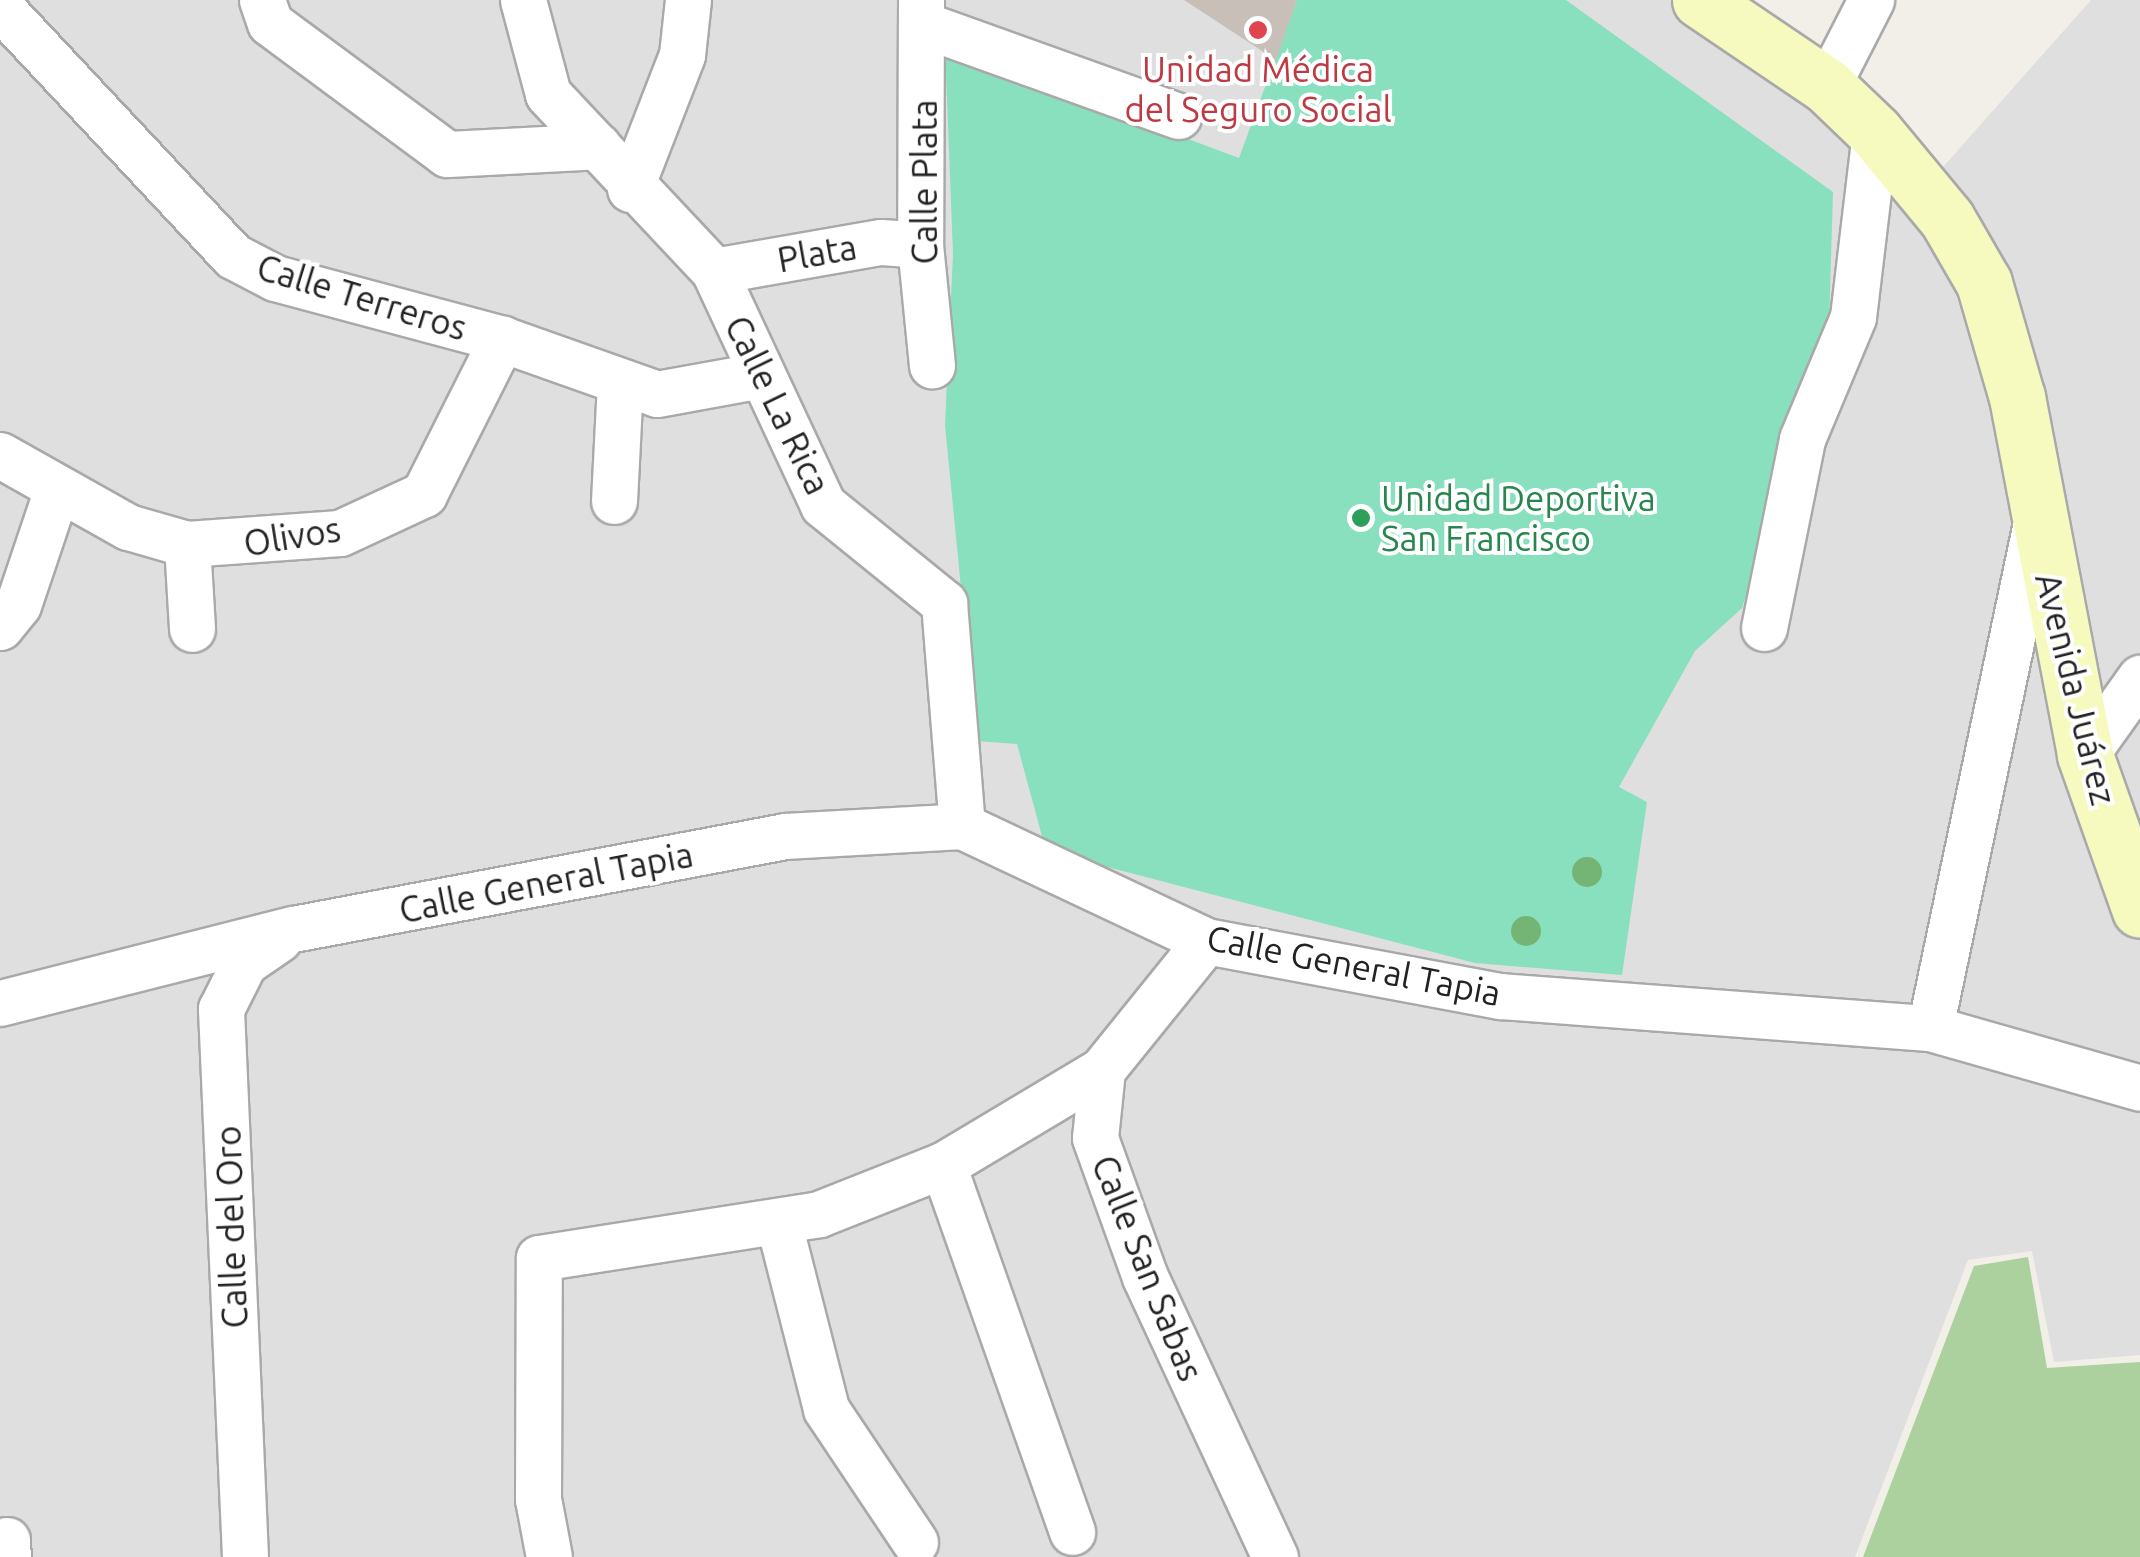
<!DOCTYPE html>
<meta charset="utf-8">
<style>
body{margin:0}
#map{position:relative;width:2140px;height:1557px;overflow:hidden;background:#f2efe9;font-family:Ubuntu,sans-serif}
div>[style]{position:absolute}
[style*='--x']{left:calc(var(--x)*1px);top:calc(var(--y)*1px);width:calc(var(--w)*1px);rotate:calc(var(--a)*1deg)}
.residential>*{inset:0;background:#e0dfdf}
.forest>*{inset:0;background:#add19e}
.pitch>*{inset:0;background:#88e0be}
.building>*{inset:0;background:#c7bfb8}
.roads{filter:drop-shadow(2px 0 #a9a9a9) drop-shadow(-2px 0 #a9a9a9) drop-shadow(0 2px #a9a9a9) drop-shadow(0 -2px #a9a9a9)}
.street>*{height:45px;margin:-22.5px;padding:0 22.5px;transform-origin:22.5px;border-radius:22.5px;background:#fff}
.secondary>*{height:55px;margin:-27.5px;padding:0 27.5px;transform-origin:27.5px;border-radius:27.5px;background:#f7fabf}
.trees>*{width:30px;height:30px;margin:-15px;border-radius:50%;background:#74b475}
.dots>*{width:28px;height:28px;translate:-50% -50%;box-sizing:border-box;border:5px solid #fff;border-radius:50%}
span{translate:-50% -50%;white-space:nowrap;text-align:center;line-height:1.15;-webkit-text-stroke:8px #fff;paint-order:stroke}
.health-label{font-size:35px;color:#be3a42}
.street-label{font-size:35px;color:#222}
.leisure-label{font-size:35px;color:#27864d}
.left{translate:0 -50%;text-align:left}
</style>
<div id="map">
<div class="residential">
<div style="clip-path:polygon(0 0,1722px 0,1943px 167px,2091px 0,2140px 0,2140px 1355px,2054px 1362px,2032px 1251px,1968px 1260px,1855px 1557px,0 1557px)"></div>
</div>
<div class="forest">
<div style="clip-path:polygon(2028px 1257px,2047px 1368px,2140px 1362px,2140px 1557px,1863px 1557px,1974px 1266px)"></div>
</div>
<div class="pitch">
<div style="clip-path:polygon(1297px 0,1566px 0,1833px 192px,1829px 327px,1742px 608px,1695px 651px,1619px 787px,1647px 802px,1622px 975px,1475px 963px,1046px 851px,1017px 744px,976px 741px,945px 425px,953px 254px,945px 48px,1239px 158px)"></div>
</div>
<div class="building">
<div style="clip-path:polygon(1184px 0,1297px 0,1276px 60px)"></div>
</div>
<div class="roads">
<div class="street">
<div style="--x:262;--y:0;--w:24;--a:71"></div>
<div style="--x:270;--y:23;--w:220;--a:36.5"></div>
<div style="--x:447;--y:154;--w:151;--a:-3"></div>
<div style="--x:523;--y:0;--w:97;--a:75.1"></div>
<div style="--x:548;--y:94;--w:243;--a:46.8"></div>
<div style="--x:714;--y:271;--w:258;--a:65"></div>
<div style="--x:823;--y:505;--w:156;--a:39"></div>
<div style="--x:944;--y:603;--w:224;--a:85.4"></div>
<div style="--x:921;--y:0;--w:245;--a:90.2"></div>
<div style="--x:920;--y:245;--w:121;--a:84.3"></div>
<div style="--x:0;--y:7;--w:341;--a:46.9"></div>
<div style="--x:233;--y:256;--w:47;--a:27.6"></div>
<div style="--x:275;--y:278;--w:235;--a:15"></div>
<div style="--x:502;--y:339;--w:164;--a:19.5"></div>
<div style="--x:657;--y:394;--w:107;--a:-10.3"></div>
<div style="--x:927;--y:26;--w:267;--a:19.7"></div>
<div style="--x:1827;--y:86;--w:97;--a:-62.9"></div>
<div style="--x:630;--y:189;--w:144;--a:-68.8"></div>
<div style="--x:682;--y:55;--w:55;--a:-83.8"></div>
<div style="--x:714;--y:271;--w:169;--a:-9.9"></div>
<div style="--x:881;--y:242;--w:39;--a:4"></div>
<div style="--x:0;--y:455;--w:147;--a:29.4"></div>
<div style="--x:128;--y:527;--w:61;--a:16.1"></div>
<div style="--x:187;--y:544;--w:153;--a:-4.1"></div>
<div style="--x:340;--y:533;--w:93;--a:-24.9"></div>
<div style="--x:424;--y:494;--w:174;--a:-63.3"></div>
<div style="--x:614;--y:501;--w:118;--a:-87.1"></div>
<div style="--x:187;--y:544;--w:85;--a:86.6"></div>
<div style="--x:0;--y:627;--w:28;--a:-51"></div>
<div style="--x:18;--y:605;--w:122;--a:-71.4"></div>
<div style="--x:1764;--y:628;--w:193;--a:-78.6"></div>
<div style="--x:1802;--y:439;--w:132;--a:-67.3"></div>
<div style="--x:1853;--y:317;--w:186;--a:-83.2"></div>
<div style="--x:2085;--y:755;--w:95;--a:-54.5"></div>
<div style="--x:1206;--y:941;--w:166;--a:128.9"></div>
<div style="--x:1102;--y:1070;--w:68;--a:95.9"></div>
<div style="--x:1095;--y:1138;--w:148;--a:70.2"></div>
<div style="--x:1145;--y:1277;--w:309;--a:65.1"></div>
<div style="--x:0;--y:1003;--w:302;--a:-14.2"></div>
<div style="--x:293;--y:929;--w:501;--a:-10.7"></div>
<div style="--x:785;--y:836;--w:177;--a:-3.2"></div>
<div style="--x:962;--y:826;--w:270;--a:25.2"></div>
<div style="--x:1206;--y:941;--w:300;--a:10.6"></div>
<div style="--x:1501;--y:996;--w:430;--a:4.3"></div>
<div style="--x:1930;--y:1028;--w:218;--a:15.9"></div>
<div style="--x:1930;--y:1028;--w:516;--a:-78.15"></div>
<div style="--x:943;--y:1165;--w:389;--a:70.6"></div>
<div style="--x:779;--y:1224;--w:191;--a:75.7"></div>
<div style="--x:826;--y:1409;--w:160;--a:56.2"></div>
<div style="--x:7;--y:1540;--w:17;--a:87"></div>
<div style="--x:245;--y:1557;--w:549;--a:-92.51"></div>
<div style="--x:221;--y:1009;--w:51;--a:-63.4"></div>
<div style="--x:244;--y:963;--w:42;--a:-34.4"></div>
<div style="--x:549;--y:1557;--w:59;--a:-100.7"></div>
<div style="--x:538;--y:1499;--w:241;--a:-89.8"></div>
<div style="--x:539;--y:1258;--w:283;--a:-8.9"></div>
<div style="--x:819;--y:1214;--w:133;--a:-21.6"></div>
<div style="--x:943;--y:1165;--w:185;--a:-30.9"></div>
</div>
<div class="secondary">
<div style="--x:1700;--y:0;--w:153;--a:34.1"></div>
<div style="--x:1827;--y:86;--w:66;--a:43.8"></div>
<div style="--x:1875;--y:132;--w:113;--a:50.4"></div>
<div style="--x:1947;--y:219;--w:74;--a:60"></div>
<div style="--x:1984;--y:283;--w:119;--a:73.9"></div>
<div style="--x:2017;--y:397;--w:364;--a:79.2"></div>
<div style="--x:2085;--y:755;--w:164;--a:70.5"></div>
</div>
</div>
<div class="trees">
<div style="left:1587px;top:872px"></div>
<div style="left:1526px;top:931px"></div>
</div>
<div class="dots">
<div style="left:1258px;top:30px;background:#e0444e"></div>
<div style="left:1361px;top:518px;background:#2e9e5b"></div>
</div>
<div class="health-label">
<span style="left:1258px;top:89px">Unidad Médica<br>del Seguro Social</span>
</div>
<div class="street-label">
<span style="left:924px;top:182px;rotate:-90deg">Calle Plata</span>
<span style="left:817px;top:253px;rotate:-10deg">Plata</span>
<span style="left:362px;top:297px;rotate:17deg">Calle Terreros</span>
<span style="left:778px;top:405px;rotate:64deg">Calle La Rica</span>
<span style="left:292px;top:536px;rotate:-9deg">Olivos</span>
<span style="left:2076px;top:689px;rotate:76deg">Avenida Juárez</span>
<span style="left:546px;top:882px;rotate:-11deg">Calle General Tapia</span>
<span style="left:1354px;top:965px;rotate:11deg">Calle General Tapia</span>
<span style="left:231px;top:1227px;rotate:-92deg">Calle del Oro</span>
<span style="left:1148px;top:1268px;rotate:68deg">Calle San Sabas</span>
</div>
<div class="leisure-label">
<span class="left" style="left:1381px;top:518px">Unidad Deportiva<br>San Francisco</span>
</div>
</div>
